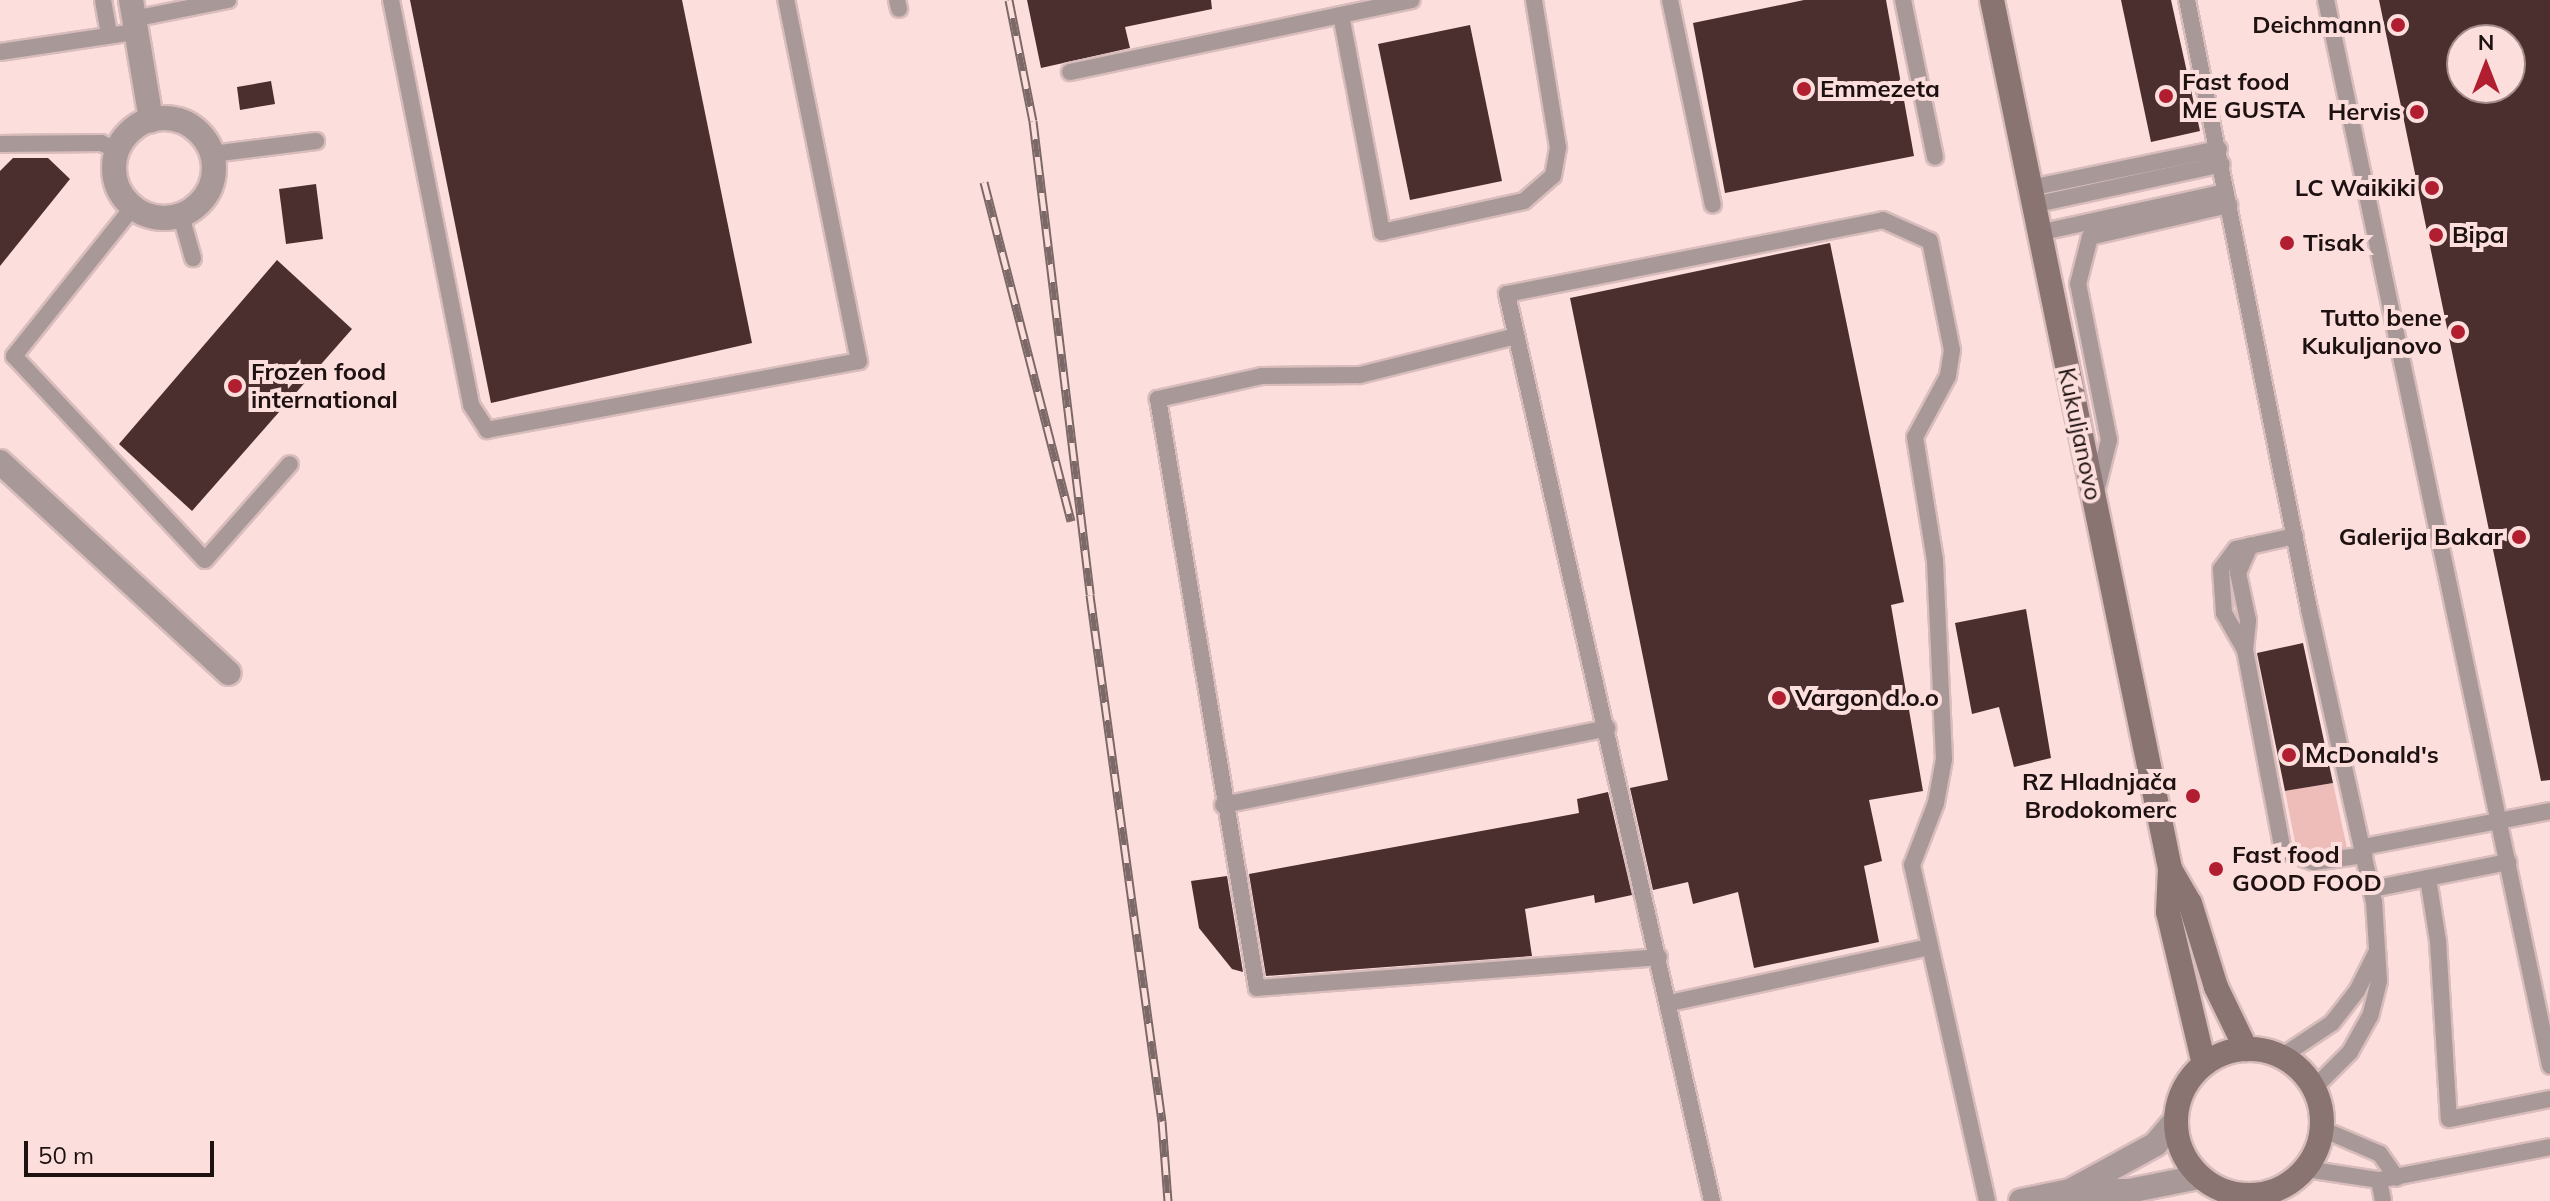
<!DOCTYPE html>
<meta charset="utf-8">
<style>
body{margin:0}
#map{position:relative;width:2550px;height:1201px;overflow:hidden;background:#fcdedc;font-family:Mulish,sans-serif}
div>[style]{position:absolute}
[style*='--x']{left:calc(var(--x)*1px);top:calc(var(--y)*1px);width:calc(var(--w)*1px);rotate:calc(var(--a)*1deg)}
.green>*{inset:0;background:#eebdba}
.building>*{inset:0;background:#4b2f2e}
.roads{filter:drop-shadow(2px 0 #d8bdbc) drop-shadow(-2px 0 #d8bdbc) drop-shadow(0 2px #d8bdbc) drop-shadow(0 -2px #d8bdbc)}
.lane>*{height:16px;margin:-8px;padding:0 8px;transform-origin:8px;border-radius:8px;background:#a89998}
.street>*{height:24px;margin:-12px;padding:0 12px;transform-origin:12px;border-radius:12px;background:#a89998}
.street>.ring{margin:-12px;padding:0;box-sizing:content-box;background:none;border:24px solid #a89998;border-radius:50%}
.secondary>*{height:24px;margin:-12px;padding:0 12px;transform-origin:12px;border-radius:12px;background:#8a7472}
.secondary>.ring{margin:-12px;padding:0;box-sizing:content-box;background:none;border:24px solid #8a7472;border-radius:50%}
.rail>*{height:9px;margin-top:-4.5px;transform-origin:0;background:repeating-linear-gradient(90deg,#fcdedc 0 18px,#7b6867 0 36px);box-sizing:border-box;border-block:2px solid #7b6867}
.dots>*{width:22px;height:22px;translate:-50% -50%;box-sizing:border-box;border:4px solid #fcdedc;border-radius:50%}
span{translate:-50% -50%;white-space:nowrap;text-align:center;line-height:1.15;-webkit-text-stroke:8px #fcdedc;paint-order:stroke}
.poi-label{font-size:24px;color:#1d1111;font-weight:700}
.right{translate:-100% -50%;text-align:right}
.left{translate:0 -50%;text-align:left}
.street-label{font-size:24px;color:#1d1111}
.north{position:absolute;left:2446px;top:24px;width:80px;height:80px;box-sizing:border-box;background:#fcdedc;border:2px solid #a38c8b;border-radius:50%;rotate:0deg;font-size:22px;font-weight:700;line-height:32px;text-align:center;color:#1d1111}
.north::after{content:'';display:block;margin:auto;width:28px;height:36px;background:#b11e2f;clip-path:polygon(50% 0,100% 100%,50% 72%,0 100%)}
.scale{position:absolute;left:24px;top:1141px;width:190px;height:36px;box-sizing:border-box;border:4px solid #1d1111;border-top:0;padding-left:10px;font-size:24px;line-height:28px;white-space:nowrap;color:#1d1111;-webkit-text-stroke:6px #fcdedc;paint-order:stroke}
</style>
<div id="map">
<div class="green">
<div style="clip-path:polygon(2333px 783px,2347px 848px,2312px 855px,2297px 852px,2285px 791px)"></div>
</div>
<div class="building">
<div style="clip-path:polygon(410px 0,682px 0,752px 343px,491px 403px)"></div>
<div style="clip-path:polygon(1027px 0,1211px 0,1212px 9px,1125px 27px,1130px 48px,1041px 68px)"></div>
<div style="clip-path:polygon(1804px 0,1886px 0,1914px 156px,1725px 193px,1693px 23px)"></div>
<div style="clip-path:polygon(2121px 0,2171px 0,2200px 131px,2151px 142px)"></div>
<div style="clip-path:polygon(evenodd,2379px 0,2550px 0,2550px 780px,2541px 781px,2379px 0,2462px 40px,2510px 40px,2510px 88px,2462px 88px,2462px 40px)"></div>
<div style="clip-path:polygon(1470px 25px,1502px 181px,1410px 200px,1378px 44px)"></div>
<div style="clip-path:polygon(271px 81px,275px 104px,240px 110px,237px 87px)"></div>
<div style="clip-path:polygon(13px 158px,48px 158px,70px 179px,0 266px,0 171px)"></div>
<div style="clip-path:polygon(316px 184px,323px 239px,286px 244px,279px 189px)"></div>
<div style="clip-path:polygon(1830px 243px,1904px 602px,1891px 605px,1923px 791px,1869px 800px,1882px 861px,1864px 866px,1879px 942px,1754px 968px,1738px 892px,1693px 904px,1688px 882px,1653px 890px,1630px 788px,1668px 780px,1570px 298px)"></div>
<div style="clip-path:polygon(277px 260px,352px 329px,192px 511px,119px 444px)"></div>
<div style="clip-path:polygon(2026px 609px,2051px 758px,2014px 767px,1999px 707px,1972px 714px,1955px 623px)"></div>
<div style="clip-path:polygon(2303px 643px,2333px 783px,2285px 791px,2257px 653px)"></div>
<div style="clip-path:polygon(1608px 792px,1632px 895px,1595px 903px,1594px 895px,1525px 909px,1532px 956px,1266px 976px,1249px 874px,1579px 813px,1577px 799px)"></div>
<div style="clip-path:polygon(1227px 876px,1243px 972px,1232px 969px,1199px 928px,1191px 881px)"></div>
</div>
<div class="roads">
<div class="lane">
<div style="--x:103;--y:0;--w:36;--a:80"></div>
<div style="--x:391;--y:0;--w:413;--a:78.8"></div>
<div style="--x:471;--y:405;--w:30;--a:57"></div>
<div style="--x:487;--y:430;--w:378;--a:-10.5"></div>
<div style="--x:859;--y:361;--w:368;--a:-101.4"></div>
<div style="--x:897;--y:0;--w:9;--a:77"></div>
<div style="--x:1670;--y:0;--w:209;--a:78.2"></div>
<div style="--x:1903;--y:0;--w:160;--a:78.5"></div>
<div style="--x:2187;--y:0;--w:621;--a:78.67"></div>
<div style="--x:2309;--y:609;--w:299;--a:77.5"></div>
<div style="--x:2374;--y:901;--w:80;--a:86.4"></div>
<div style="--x:2379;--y:981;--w:36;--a:104"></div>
<div style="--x:2370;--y:1016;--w:41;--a:119.1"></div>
<div style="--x:2350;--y:1052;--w:51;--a:135"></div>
<div style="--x:2326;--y:0;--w:1089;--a:78.13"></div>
<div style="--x:1341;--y:15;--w:221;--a:79.3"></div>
<div style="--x:1382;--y:232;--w:145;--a:-12.3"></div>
<div style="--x:1524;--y:201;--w:38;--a:-41"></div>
<div style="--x:1553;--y:176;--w:29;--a:-80"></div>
<div style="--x:1558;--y:147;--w:149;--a:-99.3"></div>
<div style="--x:133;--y:19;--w:97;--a:-11.3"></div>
<div style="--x:0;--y:52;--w:135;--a:-8.5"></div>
<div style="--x:1070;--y:72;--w:349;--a:-11.9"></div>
<div style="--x:0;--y:144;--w:101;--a:-0.6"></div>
<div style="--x:101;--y:143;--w:17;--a:24"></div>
<div style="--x:212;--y:154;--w:105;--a:-7.1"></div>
<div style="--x:2030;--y:188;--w:193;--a:-11.7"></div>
<div style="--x:2033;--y:205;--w:193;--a:-12.2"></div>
<div style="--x:133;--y:207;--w:191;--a:128.6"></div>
<div style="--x:14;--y:356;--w:279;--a:46.9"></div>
<div style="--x:205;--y:560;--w:128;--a:-48.5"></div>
<div style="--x:181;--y:216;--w:44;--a:74.1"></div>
<div style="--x:2038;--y:233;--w:192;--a:-12.3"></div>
<div style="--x:1516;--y:336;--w:162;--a:166"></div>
<div style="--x:1359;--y:375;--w:97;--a:179.4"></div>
<div style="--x:1262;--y:376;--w:107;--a:167.5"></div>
<div style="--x:1158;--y:399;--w:597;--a:80.46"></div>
<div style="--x:1257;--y:988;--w:403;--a:-4.4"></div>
<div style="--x:2096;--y:492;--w:54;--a:-76"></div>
<div style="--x:2109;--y:440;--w:159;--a:-101.2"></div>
<div style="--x:2078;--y:284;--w:49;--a:-75.7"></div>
<div style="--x:2090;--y:237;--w:143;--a:-13"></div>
<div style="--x:2295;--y:536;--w:60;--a:167.6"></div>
<div style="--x:2236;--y:549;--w:25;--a:127"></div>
<div style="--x:2221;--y:569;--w:44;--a:86.1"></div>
<div style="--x:2224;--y:613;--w:43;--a:60.4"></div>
<div style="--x:2245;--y:650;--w:205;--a:79.3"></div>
<div style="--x:2283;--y:851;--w:33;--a:20"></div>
<div style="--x:2314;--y:862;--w:51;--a:-7.8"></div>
<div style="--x:2245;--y:650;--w:30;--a:-84"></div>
<div style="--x:2248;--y:620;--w:48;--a:-102"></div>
<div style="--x:2238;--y:573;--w:30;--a:-66"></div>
<div style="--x:1223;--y:805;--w:392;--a:-11.3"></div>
<div style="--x:2363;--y:847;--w:190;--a:-10.9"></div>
<div style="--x:2428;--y:878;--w:64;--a:81"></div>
<div style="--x:2438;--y:941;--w:178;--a:86.5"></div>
<div style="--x:2449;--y:1119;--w:103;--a:-11.2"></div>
<div style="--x:2372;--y:889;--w:139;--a:-11.2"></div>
<div style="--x:1670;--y:1003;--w:265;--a:-12.2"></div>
<div style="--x:2281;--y:1057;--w:61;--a:-33.7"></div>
<div style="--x:2332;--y:1023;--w:41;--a:-52"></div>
<div style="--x:2357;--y:991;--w:45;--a:-63.4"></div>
<div style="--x:2322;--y:1129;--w:63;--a:23.3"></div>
<div style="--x:2380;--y:1154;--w:29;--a:55"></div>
<div style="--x:2306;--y:1169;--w:74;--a:8.6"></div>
<div style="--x:2379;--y:1180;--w:174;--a:-10.9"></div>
<div style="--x:2379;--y:1180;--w:21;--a:79"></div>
<div style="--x:1712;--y:1201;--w:930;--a:-102.74"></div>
<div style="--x:1507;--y:294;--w:383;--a:-11.1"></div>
<div style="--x:1883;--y:220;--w:51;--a:24.1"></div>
<div style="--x:1930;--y:241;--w:111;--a:78.6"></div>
<div style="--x:1952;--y:350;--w:26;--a:99"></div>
<div style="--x:1948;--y:376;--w:69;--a:118.4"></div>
<div style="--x:1915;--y:437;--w:126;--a:80.8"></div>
<div style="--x:1935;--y:561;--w:198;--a:87.4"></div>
<div style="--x:1944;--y:759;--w:45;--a:100.3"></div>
<div style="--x:1936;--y:803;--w:66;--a:111.2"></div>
<div style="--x:1912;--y:865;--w:344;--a:77.4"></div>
</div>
<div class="street">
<div style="--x:131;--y:0;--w:122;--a:80.5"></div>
<div class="ring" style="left:114px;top:118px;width:76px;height:76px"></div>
<div style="--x:0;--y:462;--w:311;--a:42.7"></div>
<div style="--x:2175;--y:1121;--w:30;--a:130"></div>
<div style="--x:2156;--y:1144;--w:98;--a:151.3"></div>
<div style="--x:2070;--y:1191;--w:59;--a:0"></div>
<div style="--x:2129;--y:1191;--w:71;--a:-11.3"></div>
<div style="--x:2021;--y:1201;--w:50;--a:-11.5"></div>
</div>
<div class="secondary">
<div style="--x:1992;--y:0;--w:887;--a:78.42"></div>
<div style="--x:2170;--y:869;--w:43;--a:92.7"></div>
<div style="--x:2168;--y:912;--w:156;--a:76.7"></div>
<div style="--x:2170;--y:869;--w:39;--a:60"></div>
<div style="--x:2190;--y:903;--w:88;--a:72.8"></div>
<div style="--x:2216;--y:987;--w:69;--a:64.2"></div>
<div class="ring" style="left:2176px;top:1049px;width:122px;height:122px"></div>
</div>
</div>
<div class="rail">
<div style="--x:1009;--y:0;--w:123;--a:78.8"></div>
<div style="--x:1033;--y:121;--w:477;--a:83.1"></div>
<div style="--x:1090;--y:595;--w:531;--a:82.21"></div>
<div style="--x:1162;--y:1121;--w:80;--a:85.7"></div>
<div style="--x:984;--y:182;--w:350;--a:75.6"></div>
</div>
<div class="dots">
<div style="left:2398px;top:25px;background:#b11e2f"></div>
<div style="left:1804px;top:89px;background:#b11e2f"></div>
<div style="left:2166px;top:96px;background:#b11e2f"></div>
<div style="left:2417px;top:112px;background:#b11e2f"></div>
<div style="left:2432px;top:188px;background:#b11e2f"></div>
<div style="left:2436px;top:235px;background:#b11e2f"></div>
<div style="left:2287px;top:243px;background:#b11e2f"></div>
<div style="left:2458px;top:332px;background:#b11e2f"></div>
<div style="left:235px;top:386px;background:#b11e2f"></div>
<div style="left:2519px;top:537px;background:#b11e2f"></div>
<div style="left:1779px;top:698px;background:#b11e2f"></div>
<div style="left:2289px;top:755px;background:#b11e2f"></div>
<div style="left:2193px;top:796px;background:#b11e2f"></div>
<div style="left:2216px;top:869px;background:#b11e2f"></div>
</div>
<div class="poi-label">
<span class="right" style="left:2382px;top:25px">Deichmann</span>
<span class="left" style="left:2182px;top:96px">Fast food<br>ME GUSTA</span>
<span class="left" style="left:1820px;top:89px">Emmezeta</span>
<span class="right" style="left:2401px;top:112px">Hervis</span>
<span class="right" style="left:2416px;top:188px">LC Waikiki</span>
<span class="left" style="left:2452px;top:235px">Bipa</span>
<span class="left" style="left:2303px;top:243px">Tisak</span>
<span class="right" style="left:2442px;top:332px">Tutto bene<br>Kukuljanovo</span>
<span class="left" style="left:251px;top:386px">Frozen food<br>international</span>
<span class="right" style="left:2503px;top:537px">Galerija Bakar</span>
<span class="left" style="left:1795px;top:698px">Vargon d.o.o</span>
<span class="left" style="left:2305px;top:755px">McDonald's</span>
<span class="right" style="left:2177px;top:796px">RZ Hladnjača<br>Brodokomerc</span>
<span class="left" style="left:2232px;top:869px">Fast food<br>GOOD FOOD</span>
</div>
<div class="street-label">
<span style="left:2080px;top:434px;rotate:78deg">Kukuljanovo</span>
</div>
<div class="north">N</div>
<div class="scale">50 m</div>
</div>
